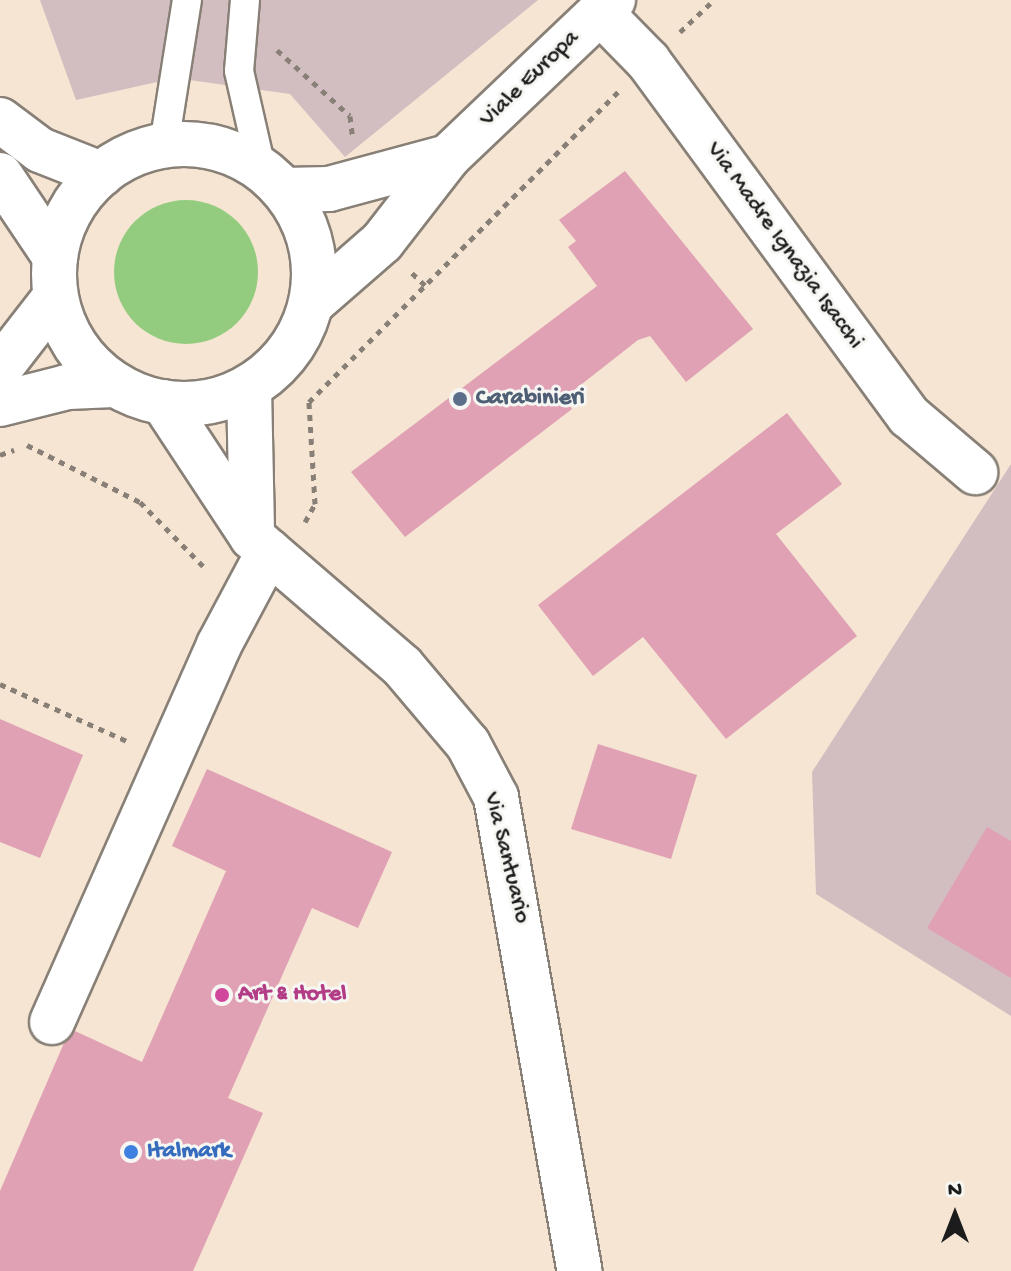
<!DOCTYPE html>
<style>
body{margin:0}
#map{position:relative;width:1011px;height:1271px;overflow:hidden;background:#f5e5d2;font-family:"Gochi Hand",sans-serif}
div>[style]{position:absolute}
[style*='--x']{left:calc(var(--x)*1px);top:calc(var(--y)*1px);width:calc(var(--w)*1px);rotate:calc(var(--a)*1deg)}
.industrial>*{inset:0;background:#d2bec1}
.green>*{inset:0;background:#94cc7f}
.round{border-radius:50%}
.building>*{inset:0;background:#e0a1b4}
.path>*{height:5px;margin-top:-2.5px;transform-origin:0;background:repeating-linear-gradient(90deg,#888077 0 6px,transparent 0 12px)}
.roads{filter:drop-shadow(2px 0 #888077) drop-shadow(-2px 0 #888077) drop-shadow(0 2px #888077) drop-shadow(0 -2px #888077)}
.service>*{height:28px;margin:-14px;padding:0 14px;transform-origin:14px;border-radius:14px;background:#fff}
.minor>*{height:44px;margin:-22px;padding:0 22px;transform-origin:22px;border-radius:22px;background:#fff}
.tertiary>*{height:44px;margin:-22px;padding:0 22px;transform-origin:22px;border-radius:22px;background:#fff}
.tertiary>.ring{margin:-22px;padding:0;box-sizing:content-box;background:none;border:44px solid #fff;border-radius:50%}
.dots>*{width:22px;height:22px;translate:-50% -50%;box-sizing:border-box;border:4px solid #f6f6f2;border-radius:50%}
span{translate:-50% -50%;white-space:nowrap;text-align:center;line-height:1.15;-webkit-text-stroke:6px #f6f6f2;paint-order:stroke}
.street-label{font-size:24px;color:#1c1c1c}
.service-label{font-size:24px;color:#4e5e75;font-weight:700}
.left{translate:0 -50%;text-align:left}
.hotel-label{font-size:24px;color:#b23c85;font-weight:700}
.shop-label{font-size:24px;color:#366cbe;font-weight:700}
.north{position:absolute;left:915px;top:1175px;width:80px;height:80px;-webkit-text-stroke:6px #f6f6f2;paint-order:stroke;rotate:0deg;font-size:22px;font-weight:700;line-height:32px;text-align:center;color:#1c1c1c}
.north::after{content:'';display:block;margin:auto;width:28px;height:36px;background:#1c1c1c;clip-path:polygon(50% 0,100% 100%,50% 72%,0 100%)}
</style>
<div id="map">
<div class="industrial">
<div style="clip-path:polygon(40px 0,538px 0,345px 157px,290px 94px,175px 78px,76px 100px)"></div>
<div style="clip-path:polygon(1011px 464px,1011px 1016px,816px 894px,812px 772px)"></div>
</div>
<div class="green">
<div class="round" style="left:114px;top:200px;width:144px;height:144px"></div>
</div>
<div class="building">
<div style="clip-path:polygon(625px 171px,753px 329px,686px 382px,650px 336px,638px 340px,564px 398px,572px 409px,405px 537px,351px 472px,597px 286px,568px 247px,576px 241px,559px 220px)"></div>
<div style="clip-path:polygon(787px 413px,842px 484px,776px 534px,857px 636px,726px 739px,643px 637px,593px 676px,538px 605px)"></div>
<div style="clip-path:polygon(0 719px,83px 755px,40px 858px,0 842px)"></div>
<div style="clip-path:polygon(598px 744px,697px 775px,671px 859px,571px 829px)"></div>
<div style="clip-path:polygon(207px 769px,392px 852px,358px 928px,312px 908px,228px 1098px,263px 1113px,193px 1271px,0 1271px,0 1191px,64px 1043px,75px 1031px,142px 1062px,226px 871px,172px 846px)"></div>
<div style="clip-path:polygon(987px 827px,1011px 841px,1011px 978px,927px 928px)"></div>
</div>
<div class="path">
<div style="--x:680;--y:32;--w:47;--a:-43.3"></div>
<div style="--x:277;--y:50;--w:98;--a:42.1"></div>
<div style="--x:350;--y:116;--w:23;--a:83"></div>
<div style="--x:412;--y:273;--w:19;--a:43"></div>
<div style="--x:27;--y:445;--w:127;--a:26.8"></div>
<div style="--x:140;--y:502;--w:95;--a:45.4"></div>
<div style="--x:0;--y:455;--w:15;--a:-20"></div>
<div style="--x:305;--y:522;--w:21;--a:-61"></div>
<div style="--x:315;--y:504;--w:102;--a:-93.4"></div>
<div style="--x:309;--y:402;--w:438;--a:-45.1"></div>
<div style="--x:0;--y:684;--w:139;--a:24.2"></div>
</div>
<div class="roads">
<div class="service">
<div style="--x:245;--y:0;--w:71;--a:94.8"></div>
<div style="--x:239;--y:71;--w:99;--a:77.2"></div>
<div style="--x:164;--y:145;--w:147;--a:-81"></div>
</div>
<div class="minor">
<div style="--x:600;--y:12;--w:69;--a:45.6"></div>
<div style="--x:648;--y:61;--w:441;--a:53.7"></div>
<div style="--x:909;--y:416;--w:87;--a:40.3"></div>
<div style="--x:0;--y:368;--w:90;--a:-52.2"></div>
<div style="--x:249;--y:388;--w:147;--a:88.8"></div>
<div style="--x:163;--y:402;--w:162;--a:56.6"></div>
<div style="--x:252;--y:537;--w:198;--a:40.7"></div>
<div style="--x:402;--y:666;--w:102;--a:49.8"></div>
<div style="--x:468;--y:744;--w:60;--a:62.2"></div>
<div style="--x:496;--y:797;--w:481;--a:80"></div>
<div style="--x:0;--y:404;--w:69;--a:-14.2"></div>
<div style="--x:67;--y:387;--w:48;--a:-2.4"></div>
<div style="--x:52;--y:1022;--w:412;--a:-66.1"></div>
<div style="--x:219;--y:645;--w:106;--a:-62"></div>
</div>
<div class="tertiary">
<div style="--x:0;--y:120;--w:50;--a:36.9"></div>
<div style="--x:40;--y:150;--w:66;--a:21.5"></div>
<div class="ring" style="left:54px;top:144px;width:216px;height:216px"></div>
<div style="--x:0;--y:175;--w:99;--a:56.1"></div>
<div style="--x:285;--y:190;--w:44;--a:-1.3"></div>
<div style="--x:329;--y:189;--w:123;--a:-15.1"></div>
<div style="--x:312;--y:303;--w:93;--a:-41.1"></div>
<div style="--x:382;--y:242;--w:108;--a:-52.2"></div>
<div style="--x:448;--y:157;--w:228;--a:-43.6"></div>
</div>
</div>
<div class="dots">
<div style="left:460px;top:399px;background:#5c6f8a"></div>
<div style="left:222px;top:995px;background:#d1479c"></div>
<div style="left:131px;top:1152px;background:#3f7fe0"></div>
</div>
<div class="street-label">
<span style="left:530px;top:79px;rotate:-44deg">Viale Europa</span>
<span style="left:784px;top:246px;rotate:54deg">Via Madre Ignazia Isacchi</span>
<span style="left:506px;top:858px;rotate:76deg">Via Santuario</span>
</div>
<div class="service-label">
<span class="left" style="left:476px;top:399px">Carabinieri</span>
</div>
<div class="hotel-label">
<span class="left" style="left:238px;top:995px">Art &amp; Hotel</span>
</div>
<div class="shop-label">
<span class="left" style="left:147px;top:1152px">Italmark</span>
</div>
<div class="north">N</div>
</div>
